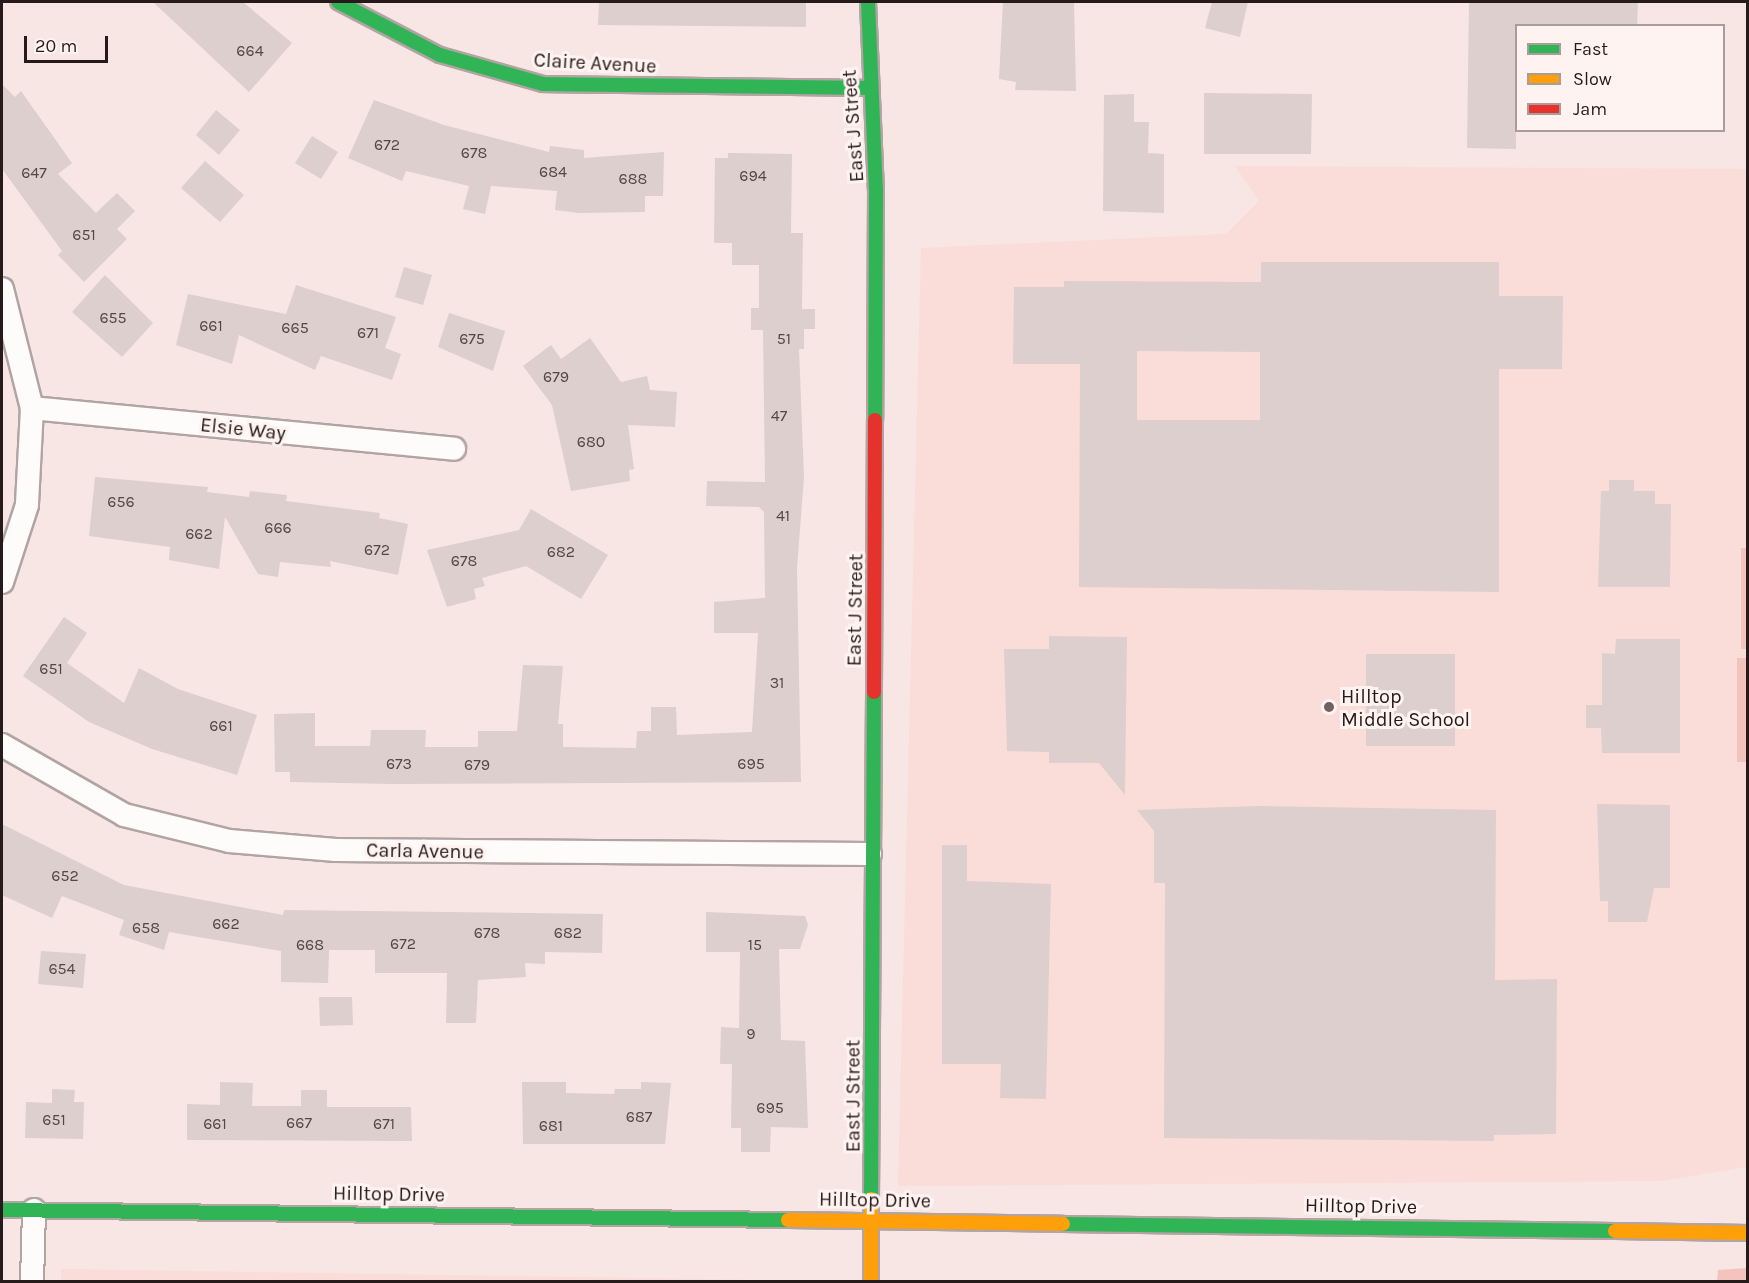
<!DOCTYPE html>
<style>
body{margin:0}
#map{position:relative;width:1749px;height:1283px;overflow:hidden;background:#f7e6e4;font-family:Karla,sans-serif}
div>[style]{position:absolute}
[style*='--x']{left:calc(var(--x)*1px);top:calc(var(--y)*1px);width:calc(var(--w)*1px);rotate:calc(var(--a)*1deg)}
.built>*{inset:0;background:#faddd8}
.green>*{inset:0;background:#f5c3bd}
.building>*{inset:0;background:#ddcfcd}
.roads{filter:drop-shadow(2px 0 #b1a4a3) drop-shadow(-2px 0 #b1a4a3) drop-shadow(0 2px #b1a4a3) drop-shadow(0 -2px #b1a4a3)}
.street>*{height:22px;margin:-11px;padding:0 11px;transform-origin:11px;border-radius:11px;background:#fefbfb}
.fast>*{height:14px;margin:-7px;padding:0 7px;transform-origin:7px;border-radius:7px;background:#30b455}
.slow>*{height:14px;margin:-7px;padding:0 7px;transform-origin:7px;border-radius:7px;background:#ff9f0a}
.jam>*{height:14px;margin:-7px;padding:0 7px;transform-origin:7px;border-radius:7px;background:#e5322d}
.dots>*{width:16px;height:16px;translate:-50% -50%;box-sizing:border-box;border:3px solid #fff3f1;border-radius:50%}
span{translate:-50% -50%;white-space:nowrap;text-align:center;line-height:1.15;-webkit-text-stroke:6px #fff3f1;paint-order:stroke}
.number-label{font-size:16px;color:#544847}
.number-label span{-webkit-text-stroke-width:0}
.street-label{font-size:20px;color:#261b1a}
.poi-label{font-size:20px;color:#261b1a}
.left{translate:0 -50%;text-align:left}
.frame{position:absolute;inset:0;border:3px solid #261b1a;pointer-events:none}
.legend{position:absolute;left:1515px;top:24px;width:210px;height:108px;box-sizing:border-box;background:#fff3f1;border:2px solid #a89d9b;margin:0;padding:8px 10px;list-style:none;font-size:18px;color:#261b1a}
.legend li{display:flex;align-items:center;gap:12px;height:30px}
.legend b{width:30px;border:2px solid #a89d9b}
.scale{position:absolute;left:24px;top:36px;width:84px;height:27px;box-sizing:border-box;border:3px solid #261b1a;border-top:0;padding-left:8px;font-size:18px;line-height:21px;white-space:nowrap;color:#261b1a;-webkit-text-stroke:4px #fff3f1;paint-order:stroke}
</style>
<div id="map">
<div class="built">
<div style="clip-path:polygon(1235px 166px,1747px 169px,1747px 1167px,1661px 1181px,898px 1186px,921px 248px,1226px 234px,1259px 201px)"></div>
<div style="clip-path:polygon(61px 1269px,824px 1281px,61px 1282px)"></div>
</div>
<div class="green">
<div style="clip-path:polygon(1741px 548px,1747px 548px,1747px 649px,1741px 649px)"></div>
<div style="clip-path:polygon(1737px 658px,1747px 658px,1747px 762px,1737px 762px)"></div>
<div style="clip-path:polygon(1747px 1268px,1747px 1281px,1717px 1281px,1718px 1270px)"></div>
</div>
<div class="building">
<div style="clip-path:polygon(153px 2px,243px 2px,292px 43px,249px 92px)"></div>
<div style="clip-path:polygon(599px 2px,806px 2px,806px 27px,598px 25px)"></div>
<div style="clip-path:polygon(1003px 2px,1074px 2px,1076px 91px,1015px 90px,1016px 82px,999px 79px)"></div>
<div style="clip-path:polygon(1212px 2px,1248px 2px,1240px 37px,1205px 28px)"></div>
<div style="clip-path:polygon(1469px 2px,1638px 2px,1637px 26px,1516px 26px,1516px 149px,1467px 148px)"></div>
<div style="clip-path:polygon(2px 84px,15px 97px,21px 91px,72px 163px,58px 174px,96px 213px,117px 193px,135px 211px,117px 229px,127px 239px,84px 282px,58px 255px,62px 251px,2px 169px)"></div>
<div style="clip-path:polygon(1204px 93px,1312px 94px,1311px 154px,1204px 154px)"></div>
<div style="clip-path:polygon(1134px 94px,1134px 122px,1149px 122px,1148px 153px,1164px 154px,1164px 213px,1103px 211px,1104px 95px)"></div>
<div style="clip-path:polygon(374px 100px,444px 125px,549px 152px,550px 146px,584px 150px,584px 158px,664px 152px,663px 196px,645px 196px,645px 212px,579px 213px,555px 210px,557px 191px,491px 186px,485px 214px,463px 209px,469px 186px,406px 171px,402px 181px,348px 158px)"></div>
<div style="clip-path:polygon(216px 110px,240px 130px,219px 155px,196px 135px)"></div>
<div style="clip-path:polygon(312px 136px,338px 152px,321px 179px,295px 163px)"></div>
<div style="clip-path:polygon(728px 153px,792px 154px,791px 233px,803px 233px,802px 309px,815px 309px,815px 329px,804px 329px,804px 349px,799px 349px,804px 477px,797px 568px,801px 782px,393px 784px,290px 782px,290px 772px,275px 772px,274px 714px,315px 713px,315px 746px,370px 746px,371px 730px,426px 730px,425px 747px,478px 747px,478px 731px,517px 731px,523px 665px,563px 666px,558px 724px,563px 724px,563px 747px,636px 748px,637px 731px,651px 731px,651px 707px,676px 707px,677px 735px,752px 732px,758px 633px,714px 633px,714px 602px,765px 598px,764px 512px,759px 507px,706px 506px,707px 481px,765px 482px,763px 330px,751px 330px,751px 308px,759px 308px,759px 265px,732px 265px,732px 243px,714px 243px,715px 158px,728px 158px)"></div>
<div style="clip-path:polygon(205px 161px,244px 195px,220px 222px,181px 188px)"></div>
<div style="clip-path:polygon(evenodd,1261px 262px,1499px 262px,1499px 296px,1563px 296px,1562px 369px,1499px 369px,1499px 592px,1079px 587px,1080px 364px,1013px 364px,1014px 287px,1064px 287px,1064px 281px,1261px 282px,1261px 262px,1137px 351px,1260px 352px,1260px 420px,1137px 420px,1137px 351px)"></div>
<div style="clip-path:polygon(404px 267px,432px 275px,423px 305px,395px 297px)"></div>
<div style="clip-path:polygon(105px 275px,153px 323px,122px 357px,72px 312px)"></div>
<div style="clip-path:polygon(296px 285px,396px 317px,385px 348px,401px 354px,392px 380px,321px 356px,315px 370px,239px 335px,232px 364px,176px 345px,188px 294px,286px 314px)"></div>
<div style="clip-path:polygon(449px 313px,505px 331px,493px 371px,438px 347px)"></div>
<div style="clip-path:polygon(590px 338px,621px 382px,647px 376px,650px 390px,677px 392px,675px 427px,628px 425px,634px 469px,629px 470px,630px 481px,571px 491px,552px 405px,523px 366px,551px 345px,561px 359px)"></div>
<div style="clip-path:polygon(95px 477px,208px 487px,207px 492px,249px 497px,250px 491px,287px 495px,286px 501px,380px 513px,379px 518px,408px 524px,398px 575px,330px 561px,331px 567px,280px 562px,278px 577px,258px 574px,225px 517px,219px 569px,169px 560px,170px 547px,89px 536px)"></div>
<div style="clip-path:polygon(1609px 480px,1634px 480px,1634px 491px,1655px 491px,1655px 504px,1671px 504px,1670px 587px,1598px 587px,1601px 491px,1609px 491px)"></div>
<div style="clip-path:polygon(531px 509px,608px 555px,581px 599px,526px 566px,482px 578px,485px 586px,474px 589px,476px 599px,447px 607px,427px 550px,519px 530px)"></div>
<div style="clip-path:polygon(64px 617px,87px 633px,67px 663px,124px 703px,139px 668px,178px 689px,257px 715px,237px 775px,152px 749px,89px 722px,23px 676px)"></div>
<div style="clip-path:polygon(1049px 636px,1127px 637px,1125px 795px,1099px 763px,1049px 763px,1049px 752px,1007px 751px,1004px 649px,1049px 649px)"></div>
<div style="clip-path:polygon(1616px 639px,1680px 639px,1680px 753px,1602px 753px,1601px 728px,1586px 728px,1586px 705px,1602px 705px,1602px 653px,1615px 654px)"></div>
<div style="clip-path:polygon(1366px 654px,1455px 654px,1455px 746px,1366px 746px)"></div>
<div style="clip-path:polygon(1597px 804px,1670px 805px,1670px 888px,1654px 888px,1647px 922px,1608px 922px,1608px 901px,1600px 901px)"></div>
<div style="clip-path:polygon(1258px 806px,1496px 810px,1495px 980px,1557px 979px,1556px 1134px,1494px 1135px,1494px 1141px,1164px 1138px,1165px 883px,1154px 883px,1154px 831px,1137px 810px)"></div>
<div style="clip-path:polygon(2px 824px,124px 885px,283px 915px,284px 910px,603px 914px,602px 953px,545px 952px,545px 964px,525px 963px,526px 977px,478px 980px,476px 1023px,446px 1023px,447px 973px,375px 973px,375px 950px,329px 950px,328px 983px,281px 982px,281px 951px,169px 932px,164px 950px,119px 935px,124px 920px,62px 896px,52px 918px,2px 895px)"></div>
<div style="clip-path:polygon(942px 845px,967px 845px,967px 881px,1051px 884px,1046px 1099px,1000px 1098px,1001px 1064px,942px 1064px)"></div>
<div style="clip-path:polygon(706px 912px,805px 916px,808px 925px,800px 949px,779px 949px,781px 1040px,805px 1041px,808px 1128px,771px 1127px,770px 1152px,741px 1152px,741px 1128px,731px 1128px,732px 1064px,720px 1064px,721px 1027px,739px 1028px,740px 952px,706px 952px)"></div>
<div style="clip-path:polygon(41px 951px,86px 954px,83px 988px,38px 984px)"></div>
<div style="clip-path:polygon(319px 997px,352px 997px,353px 1025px,320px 1026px)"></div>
<div style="clip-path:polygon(220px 1082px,253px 1083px,252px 1106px,301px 1106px,301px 1090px,327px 1090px,327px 1107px,411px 1107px,412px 1141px,187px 1140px,187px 1104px,220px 1105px)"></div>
<div style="clip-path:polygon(522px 1082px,566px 1082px,566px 1093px,614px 1094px,615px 1089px,641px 1089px,641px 1082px,671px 1083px,665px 1144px,523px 1144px)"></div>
<div style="clip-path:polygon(52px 1089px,75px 1090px,74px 1102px,84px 1102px,83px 1139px,25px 1138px,26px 1102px,52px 1103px)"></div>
</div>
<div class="roads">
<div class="street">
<div style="--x:2;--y:289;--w:123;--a:75.9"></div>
<div style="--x:32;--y:408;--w:97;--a:93"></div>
<div style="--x:27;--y:505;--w:81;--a:108"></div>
<div style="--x:32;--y:408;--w:424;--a:5.5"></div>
<div style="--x:2;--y:745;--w:141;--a:29.8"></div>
<div style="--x:124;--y:815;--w:108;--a:13.9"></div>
<div style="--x:229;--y:841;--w:107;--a:4.8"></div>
<div style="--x:336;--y:850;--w:534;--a:0.43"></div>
<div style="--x:32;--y:1282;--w:72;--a:-88.4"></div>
</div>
<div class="fast">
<div style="--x:338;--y:2;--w:115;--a:27.5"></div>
<div style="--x:440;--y:55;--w:107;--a:15.7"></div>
<div style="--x:543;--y:84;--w:325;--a:0.7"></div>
<div style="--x:868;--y:2;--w:187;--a:87.6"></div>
<div style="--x:876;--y:189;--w:231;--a:90.2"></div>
<div style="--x:871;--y:1199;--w:507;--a:-89.66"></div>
<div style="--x:2;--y:1210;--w:786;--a:0.73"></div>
<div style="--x:1063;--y:1224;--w:552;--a:0.73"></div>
</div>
<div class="slow">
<div style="--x:788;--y:1220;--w:275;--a:0.8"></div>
<div style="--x:1615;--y:1231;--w:133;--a:0.9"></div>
<div style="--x:871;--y:1282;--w:83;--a:-90"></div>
</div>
<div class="jam">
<div style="--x:874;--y:692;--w:272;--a:-89.8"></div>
</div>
</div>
<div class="dots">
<div style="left:1329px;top:707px;background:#6f6261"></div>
</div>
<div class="number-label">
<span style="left:250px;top:51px">664</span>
<span style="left:387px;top:145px">672</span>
<span style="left:474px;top:153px">678</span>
<span style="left:553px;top:172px">684</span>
<span style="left:34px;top:173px">647</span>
<span style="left:753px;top:176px">694</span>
<span style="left:633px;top:179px">688</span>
<span style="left:84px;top:235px">651</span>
<span style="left:113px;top:318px">655</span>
<span style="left:211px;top:326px">661</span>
<span style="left:295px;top:328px">665</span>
<span style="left:368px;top:333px">671</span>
<span style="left:472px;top:339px">675</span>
<span style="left:784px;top:339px">51</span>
<span style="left:556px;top:377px">679</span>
<span style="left:779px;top:416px">47</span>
<span style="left:591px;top:442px">680</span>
<span style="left:121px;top:502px">656</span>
<span style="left:783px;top:516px">41</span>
<span style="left:278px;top:528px">666</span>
<span style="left:199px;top:534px">662</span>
<span style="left:377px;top:550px">672</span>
<span style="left:561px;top:552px">682</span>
<span style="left:464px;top:561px">678</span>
<span style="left:51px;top:669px">651</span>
<span style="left:777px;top:683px">31</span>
<span style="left:221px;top:726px">661</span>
<span style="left:399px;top:764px">673</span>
<span style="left:751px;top:764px">695</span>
<span style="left:477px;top:765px">679</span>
<span style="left:65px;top:876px">652</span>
<span style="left:226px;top:924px">662</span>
<span style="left:146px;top:928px">658</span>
<span style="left:487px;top:933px">678</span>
<span style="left:568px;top:933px">682</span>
<span style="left:403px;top:944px">672</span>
<span style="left:310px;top:945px">668</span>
<span style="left:755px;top:945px">15</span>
<span style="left:62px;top:969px">654</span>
<span style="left:751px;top:1034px">9</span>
<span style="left:770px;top:1108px">695</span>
<span style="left:639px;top:1117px">687</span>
<span style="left:54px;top:1120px">651</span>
<span style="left:299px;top:1123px">667</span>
<span style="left:215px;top:1124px">661</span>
<span style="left:384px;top:1124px">671</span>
<span style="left:551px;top:1126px">681</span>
</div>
<div class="street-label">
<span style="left:595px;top:63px;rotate:3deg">Claire Avenue</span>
<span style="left:853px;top:126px;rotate:-94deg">East J Street</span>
<span style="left:243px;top:429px;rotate:6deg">Elsie Way</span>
<span style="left:855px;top:610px;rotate:-89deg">East J Street</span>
<span style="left:425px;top:851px;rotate:1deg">Carla Avenue</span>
<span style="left:853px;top:1096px;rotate:-90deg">East J Street</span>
<span style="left:389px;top:1194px;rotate:1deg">Hilltop Drive</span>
<span style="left:875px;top:1200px;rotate:1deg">Hilltop Drive</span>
<span style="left:1361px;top:1206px;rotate:1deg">Hilltop Drive</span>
</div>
<div class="poi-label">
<span class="left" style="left:1341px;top:708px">Hilltop<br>Middle School</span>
</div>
<div class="frame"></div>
<ul class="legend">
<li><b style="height:8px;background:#30b455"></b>Fast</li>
<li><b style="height:8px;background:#ff9f0a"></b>Slow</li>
<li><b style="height:8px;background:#e5322d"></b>Jam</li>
</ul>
<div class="scale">20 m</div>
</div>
